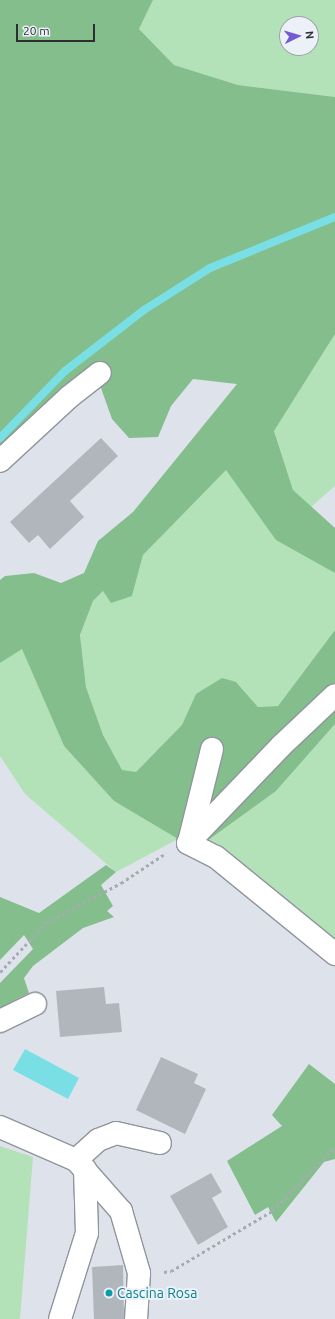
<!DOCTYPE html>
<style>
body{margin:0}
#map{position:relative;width:335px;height:1319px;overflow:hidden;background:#dee3eb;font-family:Ubuntu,sans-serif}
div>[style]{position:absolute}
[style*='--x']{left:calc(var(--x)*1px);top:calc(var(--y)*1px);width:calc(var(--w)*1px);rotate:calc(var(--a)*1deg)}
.green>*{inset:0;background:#b3e2b9}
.forest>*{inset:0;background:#83be8c}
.water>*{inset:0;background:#7adfe5}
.stream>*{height:8px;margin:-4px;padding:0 4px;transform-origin:4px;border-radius:4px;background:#7adfe5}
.building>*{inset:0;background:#b1b6bd}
.path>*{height:2.5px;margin-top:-1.25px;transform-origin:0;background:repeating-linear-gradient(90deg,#a7abb1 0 3px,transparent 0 6px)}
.roads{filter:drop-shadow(1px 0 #90959c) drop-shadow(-1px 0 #90959c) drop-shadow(0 1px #90959c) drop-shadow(0 -1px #90959c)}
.minor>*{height:22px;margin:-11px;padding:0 11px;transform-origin:11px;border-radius:11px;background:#fff}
.dots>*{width:11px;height:11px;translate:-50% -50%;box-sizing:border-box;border:2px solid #ecf1f8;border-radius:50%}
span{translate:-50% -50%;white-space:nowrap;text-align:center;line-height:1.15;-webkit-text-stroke:4px #ecf1f8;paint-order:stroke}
.culture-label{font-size:14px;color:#0d838f}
.left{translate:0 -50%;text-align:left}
.north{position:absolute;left:279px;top:16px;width:40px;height:40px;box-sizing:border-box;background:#ecf1f8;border:1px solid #9fa3a8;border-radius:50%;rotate:85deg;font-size:11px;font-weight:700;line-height:16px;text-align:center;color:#2c2e31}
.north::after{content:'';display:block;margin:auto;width:14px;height:18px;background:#745ad4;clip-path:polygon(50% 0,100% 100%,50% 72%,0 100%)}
.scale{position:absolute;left:16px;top:24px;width:79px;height:18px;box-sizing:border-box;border:2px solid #2c2e31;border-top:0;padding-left:5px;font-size:12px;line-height:14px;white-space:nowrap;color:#2c2e31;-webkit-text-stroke:3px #ecf1f8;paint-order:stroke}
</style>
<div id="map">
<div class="green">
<div style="clip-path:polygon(evenodd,153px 0,335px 0,335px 97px,238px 85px,174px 65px,139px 29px,153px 0,287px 24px,311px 24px,311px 48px,287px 48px,287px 24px)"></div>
<div style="clip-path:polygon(335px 334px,335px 486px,311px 507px,293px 490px,274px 431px)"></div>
<div style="clip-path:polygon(226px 469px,249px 501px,335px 573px,335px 630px,278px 706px,258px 707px,236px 682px,196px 694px,183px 725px,136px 772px,122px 771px,103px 735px,86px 687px,80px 635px,93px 601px,104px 591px,132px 596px,143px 555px)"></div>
<div style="clip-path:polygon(22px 648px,64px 746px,114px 801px,178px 839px,116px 872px,25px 794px,0 756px,0 663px)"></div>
<div style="clip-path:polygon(335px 724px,335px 942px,207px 841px,276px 791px)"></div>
<div style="clip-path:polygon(0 1146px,33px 1157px,20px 1319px,0 1319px)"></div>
</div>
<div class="forest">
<div style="clip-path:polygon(0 0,153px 0,139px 29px,174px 65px,238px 85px,335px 97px,335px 334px,274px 431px,293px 490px,335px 528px,335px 573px,276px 540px,226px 470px,143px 555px,132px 596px,111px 603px,103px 591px,93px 601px,80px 635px,86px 687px,103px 735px,122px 770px,136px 772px,182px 725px,196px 694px,222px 678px,236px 682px,258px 707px,278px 706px,335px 630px,335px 724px,276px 791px,207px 841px,178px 839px,114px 801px,64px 746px,22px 649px,0 663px,0 580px,5px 576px,34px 573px,61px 583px,84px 573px,98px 541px,133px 512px,237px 384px,193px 379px,171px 406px,158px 437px,129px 438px,112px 419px,101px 388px,82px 393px,0 452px)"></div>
<div style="clip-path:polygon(106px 865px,116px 872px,101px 885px,113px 906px,107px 911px,114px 917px,83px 928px,33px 966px,24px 978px,29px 993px,0 1008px,0 983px,33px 949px,24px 935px,0 960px,0 897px,39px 913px)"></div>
<div style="clip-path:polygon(309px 1064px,335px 1084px,335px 1159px,324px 1162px,276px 1222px,268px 1207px,255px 1215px,227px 1161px,282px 1126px,272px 1115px)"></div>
</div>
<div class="water">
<div style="clip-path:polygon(25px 1049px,79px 1078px,68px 1099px,13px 1070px)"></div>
</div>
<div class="stream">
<div style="--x:0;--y:438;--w:93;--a:-45.9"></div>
<div style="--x:65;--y:371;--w:100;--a:-37.7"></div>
<div style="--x:144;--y:310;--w:78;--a:-32.5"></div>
<div style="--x:210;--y:268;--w:135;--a:-22.2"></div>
</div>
<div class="building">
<div style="clip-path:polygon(101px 438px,118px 456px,70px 501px,84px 517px,50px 549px,38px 535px,29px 543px,10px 522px)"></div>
<div style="clip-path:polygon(104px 987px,106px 1004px,119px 1003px,122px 1032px,60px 1037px,56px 991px)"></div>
<div style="clip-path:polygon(161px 1057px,198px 1074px,194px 1083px,206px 1089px,185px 1134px,136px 1110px)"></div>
<div style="clip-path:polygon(211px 1173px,222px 1192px,212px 1198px,228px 1227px,198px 1245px,170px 1196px)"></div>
<div style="clip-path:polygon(123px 1265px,124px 1319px,94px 1319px,92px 1267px)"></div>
</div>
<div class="path">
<div style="--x:0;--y:972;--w:67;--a:-46.8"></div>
<div style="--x:46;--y:923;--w:85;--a:-28.1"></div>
<div style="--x:121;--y:883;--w:54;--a:-33.7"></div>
<div style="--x:164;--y:1272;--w:7;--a:-8"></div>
<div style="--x:171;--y:1271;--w:117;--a:-30.7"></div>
<div style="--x:272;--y:1211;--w:90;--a:-45.5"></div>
</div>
<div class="roads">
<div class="minor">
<div style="--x:0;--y:461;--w:94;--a:-42.8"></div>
<div style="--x:69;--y:397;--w:39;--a:-38"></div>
<div style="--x:189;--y:842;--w:96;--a:-76.1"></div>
<div style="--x:188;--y:843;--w:134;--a:-46.2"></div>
<div style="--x:281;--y:746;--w:74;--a:-43.4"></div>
<div style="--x:188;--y:843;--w:31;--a:27"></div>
<div style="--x:216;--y:857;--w:154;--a:39.2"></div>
<div style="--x:0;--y:1021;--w:39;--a:-26"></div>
<div style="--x:0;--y:1127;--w:83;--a:23.5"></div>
<div style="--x:76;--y:1160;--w:68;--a:48.6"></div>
<div style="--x:121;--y:1211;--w:65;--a:73.8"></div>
<div style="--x:139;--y:1273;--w:46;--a:93.7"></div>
<div style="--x:76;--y:1160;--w:30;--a:-42"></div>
<div style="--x:98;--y:1140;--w:19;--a:-21"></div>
<div style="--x:116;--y:1133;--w:45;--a:12.8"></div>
<div style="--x:60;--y:1319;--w:90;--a:-72.6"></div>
<div style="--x:87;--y:1233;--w:64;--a:-91.8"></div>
</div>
</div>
<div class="dots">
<div style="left:109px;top:1293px;background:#0f9aa8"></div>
</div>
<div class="culture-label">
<span class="left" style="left:117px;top:1293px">Cascina Rosa</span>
</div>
<div class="north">N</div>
<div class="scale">20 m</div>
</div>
